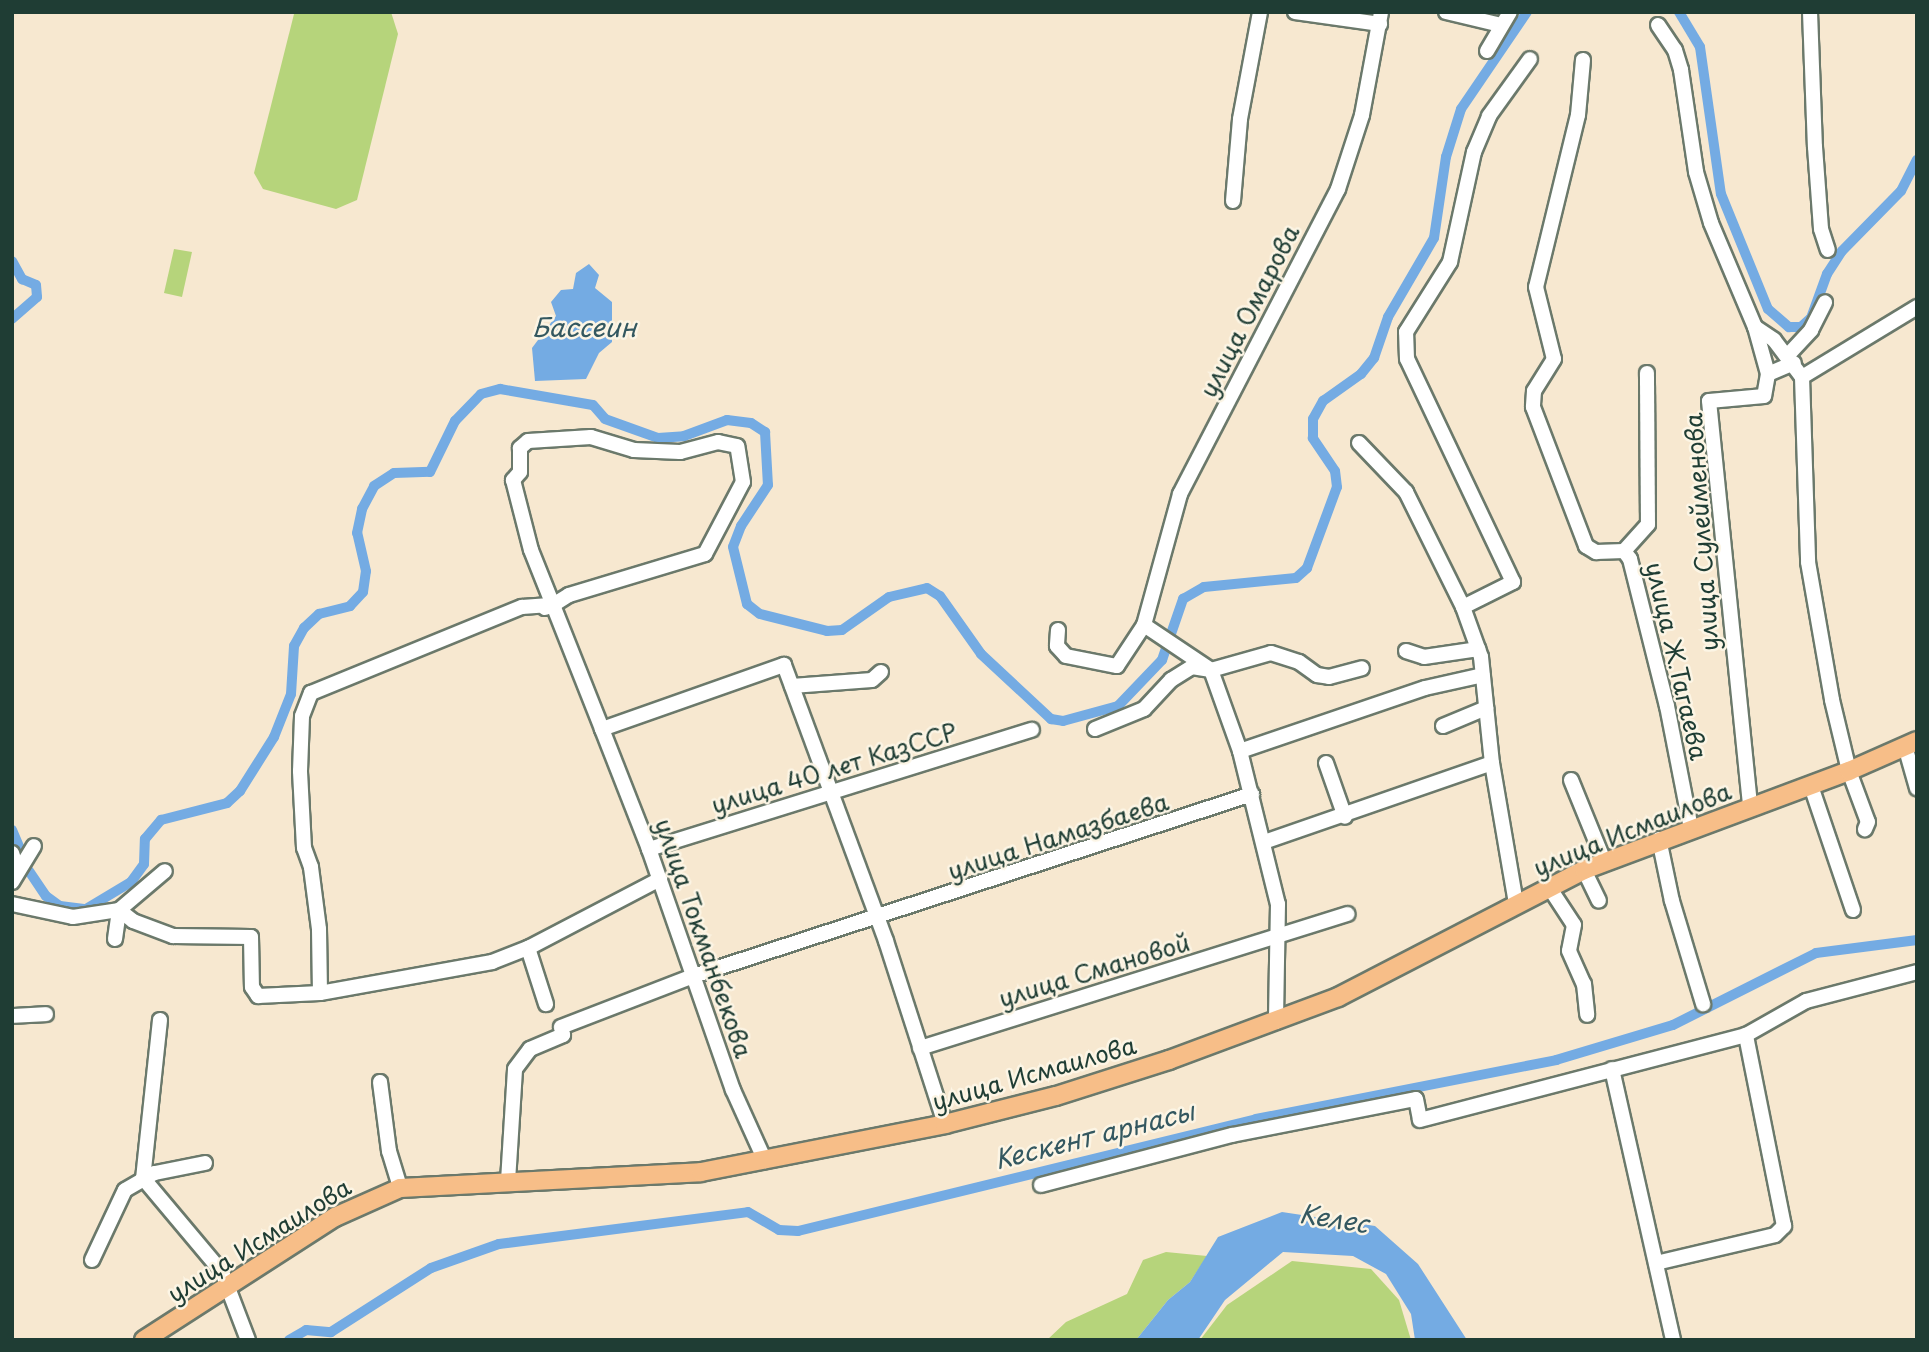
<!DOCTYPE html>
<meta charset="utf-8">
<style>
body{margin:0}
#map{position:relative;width:1929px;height:1352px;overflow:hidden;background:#f7e8d0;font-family:"Playpen Sans",sans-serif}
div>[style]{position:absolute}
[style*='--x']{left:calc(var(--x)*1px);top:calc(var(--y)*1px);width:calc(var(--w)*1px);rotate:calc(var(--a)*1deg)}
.green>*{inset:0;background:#b6d47b}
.water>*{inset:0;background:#74abe3}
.canal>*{height:10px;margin:-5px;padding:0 5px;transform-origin:5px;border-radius:5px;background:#74abe3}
.roads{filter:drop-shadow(2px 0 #6b796b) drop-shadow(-2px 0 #6b796b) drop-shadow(0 2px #6b796b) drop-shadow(0 -2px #6b796b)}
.minor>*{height:14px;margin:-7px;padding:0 7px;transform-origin:7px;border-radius:7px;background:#fff}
.major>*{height:18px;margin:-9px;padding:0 9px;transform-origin:9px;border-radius:9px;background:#f7be88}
span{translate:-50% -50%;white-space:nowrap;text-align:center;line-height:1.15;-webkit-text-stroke:5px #fcf5e5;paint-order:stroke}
.street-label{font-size:24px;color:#1f3d34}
.water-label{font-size:26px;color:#345860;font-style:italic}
.frame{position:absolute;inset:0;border:14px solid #1f3d34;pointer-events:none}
</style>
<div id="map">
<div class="green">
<div style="clip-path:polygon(391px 12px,398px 34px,357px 200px,336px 209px,263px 189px,254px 173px,294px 14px)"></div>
<div style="clip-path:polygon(174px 249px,192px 252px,182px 297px,164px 293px)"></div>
<div style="clip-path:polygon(1166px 1252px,1207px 1256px,1190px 1282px,1168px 1300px,1136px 1340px,1047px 1340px,1066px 1322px,1127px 1294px,1143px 1260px)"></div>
<div style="clip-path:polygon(1292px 1261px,1371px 1269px,1399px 1300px,1411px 1340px,1200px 1340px,1227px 1305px)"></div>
</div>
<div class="water">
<div style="clip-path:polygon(589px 264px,599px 275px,595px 288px,612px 302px,612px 342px,599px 353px,586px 379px,535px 381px,532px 348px,556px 316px,551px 302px,561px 290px,573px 289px,576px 273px)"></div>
<div style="clip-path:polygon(1282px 1212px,1375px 1226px,1418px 1264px,1467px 1340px,1415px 1340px,1411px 1314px,1386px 1274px,1353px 1256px,1283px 1252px,1225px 1300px,1198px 1340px,1136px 1340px,1168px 1300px,1190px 1282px,1218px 1237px)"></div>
</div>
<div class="canal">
<div style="--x:1679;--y:12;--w:41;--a:59"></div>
<div style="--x:1700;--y:47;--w:148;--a:81.9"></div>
<div style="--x:1721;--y:194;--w:124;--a:67.8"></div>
<div style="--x:1768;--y:309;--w:28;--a:41"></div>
<div style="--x:1789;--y:327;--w:12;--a:0"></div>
<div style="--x:1801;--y:327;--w:13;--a:-42"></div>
<div style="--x:1811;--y:318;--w:47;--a:-70"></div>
<div style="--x:1827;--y:274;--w:27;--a:-57"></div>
<div style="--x:1842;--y:251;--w:84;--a:-45.5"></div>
<div style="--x:1901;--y:191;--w:35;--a:-63"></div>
<div style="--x:12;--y:261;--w:21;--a:61"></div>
<div style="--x:22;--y:279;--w:15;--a:23"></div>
<div style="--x:36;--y:285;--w:12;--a:85"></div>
<div style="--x:37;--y:297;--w:33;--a:139"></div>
<div style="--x:12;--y:830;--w:25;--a:67"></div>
<div style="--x:29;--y:871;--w:30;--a:56"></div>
<div style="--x:46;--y:896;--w:17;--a:36"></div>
<div style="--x:60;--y:906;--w:26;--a:7"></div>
<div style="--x:86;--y:909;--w:52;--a:-31"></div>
<div style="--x:131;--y:882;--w:22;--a:-54"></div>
<div style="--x:144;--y:864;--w:25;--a:-88"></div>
<div style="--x:145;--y:839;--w:25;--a:-50"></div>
<div style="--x:161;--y:820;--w:68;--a:-14.4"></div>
<div style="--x:227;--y:803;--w:18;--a:-43"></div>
<div style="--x:240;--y:791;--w:64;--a:-57.8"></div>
<div style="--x:274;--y:737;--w:46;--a:-68.4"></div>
<div style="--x:291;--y:694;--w:48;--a:-86.4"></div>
<div style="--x:294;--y:646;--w:21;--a:-61"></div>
<div style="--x:304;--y:628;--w:21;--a:-43"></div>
<div style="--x:319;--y:614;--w:32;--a:-14"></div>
<div style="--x:350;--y:606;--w:19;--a:-47"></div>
<div style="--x:363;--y:592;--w:21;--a:-82"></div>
<div style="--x:366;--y:571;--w:39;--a:-103"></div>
<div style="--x:357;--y:533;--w:25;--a:-78"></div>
<div style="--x:362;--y:509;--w:26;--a:-62"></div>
<div style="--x:374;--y:486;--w:24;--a:-33"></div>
<div style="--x:394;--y:473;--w:36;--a:-2"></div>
<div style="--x:430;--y:472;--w:57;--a:-63.9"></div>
<div style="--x:455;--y:421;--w:37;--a:-46"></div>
<div style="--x:481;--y:394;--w:20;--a:-15"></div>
<div style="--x:500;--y:389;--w:94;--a:9.8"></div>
<div style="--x:593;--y:405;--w:18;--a:49"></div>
<div style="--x:605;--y:419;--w:56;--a:19.7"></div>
<div style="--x:658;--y:438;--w:26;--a:-4"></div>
<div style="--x:684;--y:436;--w:46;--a:-20.4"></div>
<div style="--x:727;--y:420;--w:24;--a:7"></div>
<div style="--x:751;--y:423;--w:17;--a:33"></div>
<div style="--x:765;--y:432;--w:53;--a:86.8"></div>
<div style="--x:768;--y:485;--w:49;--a:123.4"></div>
<div style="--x:741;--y:526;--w:22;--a:111"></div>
<div style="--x:733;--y:547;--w:59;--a:76.2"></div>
<div style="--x:747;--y:604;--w:16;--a:38"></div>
<div style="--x:760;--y:614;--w:69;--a:14.2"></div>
<div style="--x:827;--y:631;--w:15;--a:-4"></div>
<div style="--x:842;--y:630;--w:57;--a:-35.1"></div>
<div style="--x:889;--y:597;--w:39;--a:-13"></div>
<div style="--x:927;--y:588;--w:15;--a:32"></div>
<div style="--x:940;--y:596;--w:71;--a:54.7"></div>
<div style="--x:981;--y:654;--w:96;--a:42.9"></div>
<div style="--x:1051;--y:719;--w:12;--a:9"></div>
<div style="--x:1063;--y:721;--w:57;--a:-15.3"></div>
<div style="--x:1118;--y:706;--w:64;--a:-46.3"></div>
<div style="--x:1162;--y:660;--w:65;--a:-71"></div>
<div style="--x:1183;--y:599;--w:24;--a:-30"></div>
<div style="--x:1204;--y:587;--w:92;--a:-5.6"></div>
<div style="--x:1296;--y:578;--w:15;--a:-42"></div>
<div style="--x:1307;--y:568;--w:86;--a:-69.7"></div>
<div style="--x:1337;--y:487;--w:16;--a:-97"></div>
<div style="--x:1335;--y:471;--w:40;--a:-124"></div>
<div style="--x:1313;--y:438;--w:19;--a:-90"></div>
<div style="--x:1313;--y:419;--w:21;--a:-61"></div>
<div style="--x:1323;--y:401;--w:47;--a:-35.4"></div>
<div style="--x:1361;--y:374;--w:21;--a:-51"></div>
<div style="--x:1374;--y:358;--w:43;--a:-71.1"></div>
<div style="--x:1388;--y:317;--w:91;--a:-59.8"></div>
<div style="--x:1434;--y:238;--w:82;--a:-81.6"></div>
<div style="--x:1446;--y:157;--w:50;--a:-72.6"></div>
<div style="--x:1461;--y:109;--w:117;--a:-55.8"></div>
<div style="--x:289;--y:1340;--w:20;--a:-30"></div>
<div style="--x:306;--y:1330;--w:25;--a:5"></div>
<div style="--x:331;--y:1332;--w:119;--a:-32.6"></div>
<div style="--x:431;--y:1268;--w:72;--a:-19.4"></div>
<div style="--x:499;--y:1244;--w:251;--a:-7.3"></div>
<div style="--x:748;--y:1212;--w:36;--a:30"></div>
<div style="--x:779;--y:1230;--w:19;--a:3"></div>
<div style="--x:798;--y:1231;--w:471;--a:-13.7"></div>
<div style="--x:1256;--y:1119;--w:306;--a:-11.1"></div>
<div style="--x:1556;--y:1060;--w:122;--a:-16.7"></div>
<div style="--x:1673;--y:1025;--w:160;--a:-26.7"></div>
<div style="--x:1816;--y:953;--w:102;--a:-7.3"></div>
</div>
<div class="roads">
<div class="minor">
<div style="--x:1295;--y:12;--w:86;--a:8"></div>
<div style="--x:1446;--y:12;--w:57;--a:13.3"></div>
<div style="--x:1810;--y:12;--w:135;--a:87.9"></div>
<div style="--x:1815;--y:147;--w:82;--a:85.8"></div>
<div style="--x:1821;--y:229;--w:22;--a:72"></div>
<div style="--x:1658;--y:25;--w:30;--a:56"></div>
<div style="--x:1675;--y:50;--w:21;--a:73"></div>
<div style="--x:1681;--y:70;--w:103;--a:81.6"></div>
<div style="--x:1696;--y:172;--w:53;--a:73.6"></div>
<div style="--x:1711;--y:223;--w:113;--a:67.1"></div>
<div style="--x:1755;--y:327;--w:49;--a:74.5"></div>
<div style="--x:1768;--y:374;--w:22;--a:100"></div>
<div style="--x:1764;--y:396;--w:55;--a:174.8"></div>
<div style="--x:1709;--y:401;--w:409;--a:84.2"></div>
<div style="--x:1487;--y:51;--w:45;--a:-59.5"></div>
<div style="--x:1583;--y:60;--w:55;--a:95.2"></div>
<div style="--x:1578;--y:115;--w:177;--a:103.7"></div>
<div style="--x:1536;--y:287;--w:74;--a:76"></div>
<div style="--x:1554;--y:359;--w:38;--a:122"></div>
<div style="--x:1534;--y:391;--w:16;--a:94"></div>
<div style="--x:1533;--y:407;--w:149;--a:69.1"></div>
<div style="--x:1586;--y:546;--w:12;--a:31"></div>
<div style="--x:1596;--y:552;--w:28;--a:-2"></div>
<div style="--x:1624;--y:551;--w:10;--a:53"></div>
<div style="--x:1630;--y:559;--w:152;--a:75.9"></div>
<div style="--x:1667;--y:706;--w:124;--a:78.9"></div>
<div style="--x:1233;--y:201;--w:82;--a:-85.1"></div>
<div style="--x:1240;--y:119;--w:109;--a:-79.4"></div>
<div style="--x:1755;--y:327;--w:23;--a:34"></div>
<div style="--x:1774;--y:340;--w:46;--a:52.9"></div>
<div style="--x:1802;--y:377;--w:185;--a:88.1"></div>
<div style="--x:1808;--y:562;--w:140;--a:80.1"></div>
<div style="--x:1832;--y:700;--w:73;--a:76.5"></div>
<div style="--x:1849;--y:771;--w:54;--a:69.6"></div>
<div style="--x:1868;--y:822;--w:8;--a:113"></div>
<div style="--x:1788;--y:355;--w:34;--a:-47"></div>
<div style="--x:1811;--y:330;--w:31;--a:-63"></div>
<div style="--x:1768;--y:374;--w:28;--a:-23"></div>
<div style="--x:1802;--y:377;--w:135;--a:-31.3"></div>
<div style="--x:1359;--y:443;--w:68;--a:46.2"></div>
<div style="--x:1406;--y:492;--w:128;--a:63.6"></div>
<div style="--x:1463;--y:607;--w:53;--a:70.2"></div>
<div style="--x:1481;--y:657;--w:107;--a:84.1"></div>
<div style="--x:1492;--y:763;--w:143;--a:80.3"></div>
<div style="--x:1624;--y:551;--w:36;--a:-48"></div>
<div style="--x:1648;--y:524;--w:151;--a:-90.4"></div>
<div style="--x:1463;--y:607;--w:56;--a:-26.6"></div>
<div style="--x:1513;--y:582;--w:247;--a:-115.4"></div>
<div style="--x:1407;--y:359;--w:27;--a:-92"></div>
<div style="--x:1406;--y:332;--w:83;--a:-57.8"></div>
<div style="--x:1450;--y:262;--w:113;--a:-77.7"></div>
<div style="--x:1474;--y:152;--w:39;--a:-67"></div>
<div style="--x:1489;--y:116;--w:70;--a:-54.3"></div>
<div style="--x:545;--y:608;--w:9;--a:-21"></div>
<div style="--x:553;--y:605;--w:19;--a:-32"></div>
<div style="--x:569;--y:595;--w:142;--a:-16.8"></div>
<div style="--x:705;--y:554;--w:81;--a:-62.2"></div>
<div style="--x:743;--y:482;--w:36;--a:-99"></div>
<div style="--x:737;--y:446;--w:19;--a:-168"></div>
<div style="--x:718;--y:442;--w:39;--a:165"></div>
<div style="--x:680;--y:452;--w:46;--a:-177.5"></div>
<div style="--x:634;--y:450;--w:45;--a:-163.2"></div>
<div style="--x:591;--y:437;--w:63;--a:176.4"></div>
<div style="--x:528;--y:441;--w:11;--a:139"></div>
<div style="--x:520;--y:448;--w:24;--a:90"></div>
<div style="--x:520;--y:472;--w:11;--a:131"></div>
<div style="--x:513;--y:480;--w:72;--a:75.6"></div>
<div style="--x:531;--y:550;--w:59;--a:68.2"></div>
<div style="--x:553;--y:605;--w:133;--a:68.4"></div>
<div style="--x:602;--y:729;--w:129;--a:68.6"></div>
<div style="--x:649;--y:849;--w:255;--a:70.8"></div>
<div style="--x:733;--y:1090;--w:78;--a:65.7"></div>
<div style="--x:1144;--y:625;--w:81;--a:33.9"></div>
<div style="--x:1211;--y:670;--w:86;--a:70.3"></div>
<div style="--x:1240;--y:751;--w:158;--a:76.1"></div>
<div style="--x:1278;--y:904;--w:118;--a:91"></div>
<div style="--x:1058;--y:630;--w:16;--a:94"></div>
<div style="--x:1057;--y:646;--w:13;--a:48"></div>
<div style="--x:1066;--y:656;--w:52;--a:11.1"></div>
<div style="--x:1117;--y:666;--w:49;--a:-56.6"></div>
<div style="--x:1144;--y:625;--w:136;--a:-74.6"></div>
<div style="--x:1180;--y:494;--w:343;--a:-62.6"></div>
<div style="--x:1338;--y:189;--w:78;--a:-72"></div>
<div style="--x:1362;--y:115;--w:105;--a:-79.5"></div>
<div style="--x:1406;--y:651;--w:19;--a:18"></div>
<div style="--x:1424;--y:657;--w:55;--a:-8.4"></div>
<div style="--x:792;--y:686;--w:80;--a:-4.3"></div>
<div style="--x:872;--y:680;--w:12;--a:-42"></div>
<div style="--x:1443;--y:726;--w:47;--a:-22.7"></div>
<div style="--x:602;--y:729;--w:193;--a:-19.4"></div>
<div style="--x:784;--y:665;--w:294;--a:69.7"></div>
<div style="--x:886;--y:941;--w:192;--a:72.1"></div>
<div style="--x:1095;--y:729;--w:53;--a:-22.2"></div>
<div style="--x:1144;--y:709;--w:40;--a:-47"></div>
<div style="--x:1171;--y:680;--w:25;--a:-32"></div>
<div style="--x:1192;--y:667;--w:19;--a:9"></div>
<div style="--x:1211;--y:670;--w:62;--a:-15.8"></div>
<div style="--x:1271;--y:653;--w:29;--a:18"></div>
<div style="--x:1299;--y:662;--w:22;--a:36"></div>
<div style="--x:1317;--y:675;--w:12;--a:9"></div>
<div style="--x:1329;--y:677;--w:34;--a:-15"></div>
<div style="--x:1905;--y:746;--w:44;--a:74.1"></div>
<div style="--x:1240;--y:751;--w:195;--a:-18.8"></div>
<div style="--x:1425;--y:688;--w:59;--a:-12.6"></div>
<div style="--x:1326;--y:763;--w:57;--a:70.6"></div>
<div style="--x:1571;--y:780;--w:87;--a:67.8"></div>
<div style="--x:1811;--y:786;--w:131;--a:71.3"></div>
<div style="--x:1659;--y:839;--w:63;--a:78.2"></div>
<div style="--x:1672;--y:901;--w:108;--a:73.2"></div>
<div style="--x:1264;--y:842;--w:241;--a:-19.1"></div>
<div style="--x:649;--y:849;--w:401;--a:-17.3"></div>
<div style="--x:12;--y:853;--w:19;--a:72"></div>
<div style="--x:1584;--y:870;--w:34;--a:64"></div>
<div style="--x:12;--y:882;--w:42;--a:-58.6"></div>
<div style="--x:1549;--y:887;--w:45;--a:56.7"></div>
<div style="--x:1574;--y:925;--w:26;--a:101"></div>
<div style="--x:1569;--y:951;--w:36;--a:66"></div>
<div style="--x:1584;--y:984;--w:31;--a:84"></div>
<div style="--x:12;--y:904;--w:62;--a:12"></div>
<div style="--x:73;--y:917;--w:47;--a:-8.7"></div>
<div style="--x:119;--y:910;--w:60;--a:-40.3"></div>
<div style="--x:119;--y:910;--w:18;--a:38"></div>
<div style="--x:133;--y:921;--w:43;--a:20.6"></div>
<div style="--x:173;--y:936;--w:78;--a:0.7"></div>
<div style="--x:251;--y:937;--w:50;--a:88.9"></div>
<div style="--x:252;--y:987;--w:11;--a:56"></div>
<div style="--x:258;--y:996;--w:62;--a:-2.8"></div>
<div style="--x:320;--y:993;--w:175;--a:-10.2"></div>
<div style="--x:492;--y:962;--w:41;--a:-21.5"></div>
<div style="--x:530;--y:947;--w:147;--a:-27.6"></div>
<div style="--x:115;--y:939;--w:29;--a:-82"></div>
<div style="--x:528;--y:948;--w:59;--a:72.2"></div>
<div style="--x:320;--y:993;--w:64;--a:-90.9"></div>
<div style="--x:319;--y:929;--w:63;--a:-97.4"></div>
<div style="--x:311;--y:867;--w:20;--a:-110"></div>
<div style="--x:304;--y:848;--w:77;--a:-93"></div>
<div style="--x:300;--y:771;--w:55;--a:-87.9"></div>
<div style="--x:302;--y:716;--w:25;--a:-69"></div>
<div style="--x:311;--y:693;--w:228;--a:-22.2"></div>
<div style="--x:522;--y:607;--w:31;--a:-4"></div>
<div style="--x:12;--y:1016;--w:34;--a:-3"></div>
<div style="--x:160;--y:1020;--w:159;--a:96.1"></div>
<div style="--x:143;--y:1178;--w:123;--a:50"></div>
<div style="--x:222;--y:1272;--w:73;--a:69.1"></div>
<div style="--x:920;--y:1048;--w:448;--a:-17.4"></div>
<div style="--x:1612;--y:1069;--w:278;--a:77.3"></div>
<div style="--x:380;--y:1082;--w:70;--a:82.6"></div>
<div style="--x:389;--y:1151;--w:39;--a:73"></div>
<div style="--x:508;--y:1181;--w:112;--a:-86.4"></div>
<div style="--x:515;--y:1069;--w:25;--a:-53"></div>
<div style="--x:530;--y:1049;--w:36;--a:-23"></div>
<div style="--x:563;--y:1035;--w:8;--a:-104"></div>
<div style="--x:561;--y:1027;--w:142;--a:-21.1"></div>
<div style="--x:693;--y:976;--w:588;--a:-18.03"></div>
<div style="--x:1041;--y:1185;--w:197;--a:-14.7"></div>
<div style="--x:1232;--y:1135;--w:187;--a:-11.1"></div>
<div style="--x:1416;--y:1099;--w:21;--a:79"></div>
<div style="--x:1420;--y:1120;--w:337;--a:-14.6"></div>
<div style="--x:1746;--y:1035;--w:69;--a:-29.5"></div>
<div style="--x:1806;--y:1001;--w:115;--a:-14.6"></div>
<div style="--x:92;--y:1260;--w:77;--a:-64.8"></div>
<div style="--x:125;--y:1190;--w:34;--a:-30"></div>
<div style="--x:155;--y:1173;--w:51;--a:-11.3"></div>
<div style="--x:1656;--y:1263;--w:122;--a:-13.2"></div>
<div style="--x:1775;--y:1235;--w:13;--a:-45"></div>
<div style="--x:1784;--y:1226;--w:195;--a:-101.3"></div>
</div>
<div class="major">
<div style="--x:144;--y:1340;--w:227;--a:-32.8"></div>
<div style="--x:335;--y:1217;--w:71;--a:-24"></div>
<div style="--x:400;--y:1188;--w:301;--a:-3"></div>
<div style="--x:701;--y:1172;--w:249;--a:-11.1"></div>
<div style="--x:945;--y:1124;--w:114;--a:-14.2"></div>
<div style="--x:1056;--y:1096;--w:119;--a:-17.7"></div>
<div style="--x:1169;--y:1060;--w:180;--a:-20.4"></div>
<div style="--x:1338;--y:997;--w:277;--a:-27.3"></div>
<div style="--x:1584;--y:870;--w:283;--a:-20.5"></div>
<div style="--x:1849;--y:771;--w:74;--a:-23.8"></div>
</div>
</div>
<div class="street-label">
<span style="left:1249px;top:311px;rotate:-63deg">улица Омарова</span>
<span style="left:1701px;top:532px;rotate:-94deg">улица Сулейменова</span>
<span style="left:1677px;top:661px;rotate:77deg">улица Ж.Тагаева</span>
<span style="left:834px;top:768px;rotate:-17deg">улица 40 лет КазССР</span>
<span style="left:1632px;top:829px;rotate:-22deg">улица Исмаилова</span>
<span style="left:1058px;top:836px;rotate:-18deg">улица Намазбаева</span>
<span style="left:704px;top:938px;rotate:71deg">улица Токманбекова</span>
<span style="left:1094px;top:970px;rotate:-17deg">улица Смановой</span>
<span style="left:1034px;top:1073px;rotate:-16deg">улица Исмаилова</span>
<span style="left:259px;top:1240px;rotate:-32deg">улица Исмаилова</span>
</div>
<div class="water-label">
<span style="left:584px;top:327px">Бассеин</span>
<span style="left:1094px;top:1135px;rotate:-14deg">Кескент арнасы</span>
<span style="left:1334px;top:1218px;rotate:9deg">Келес</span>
</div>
<div class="frame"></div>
</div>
